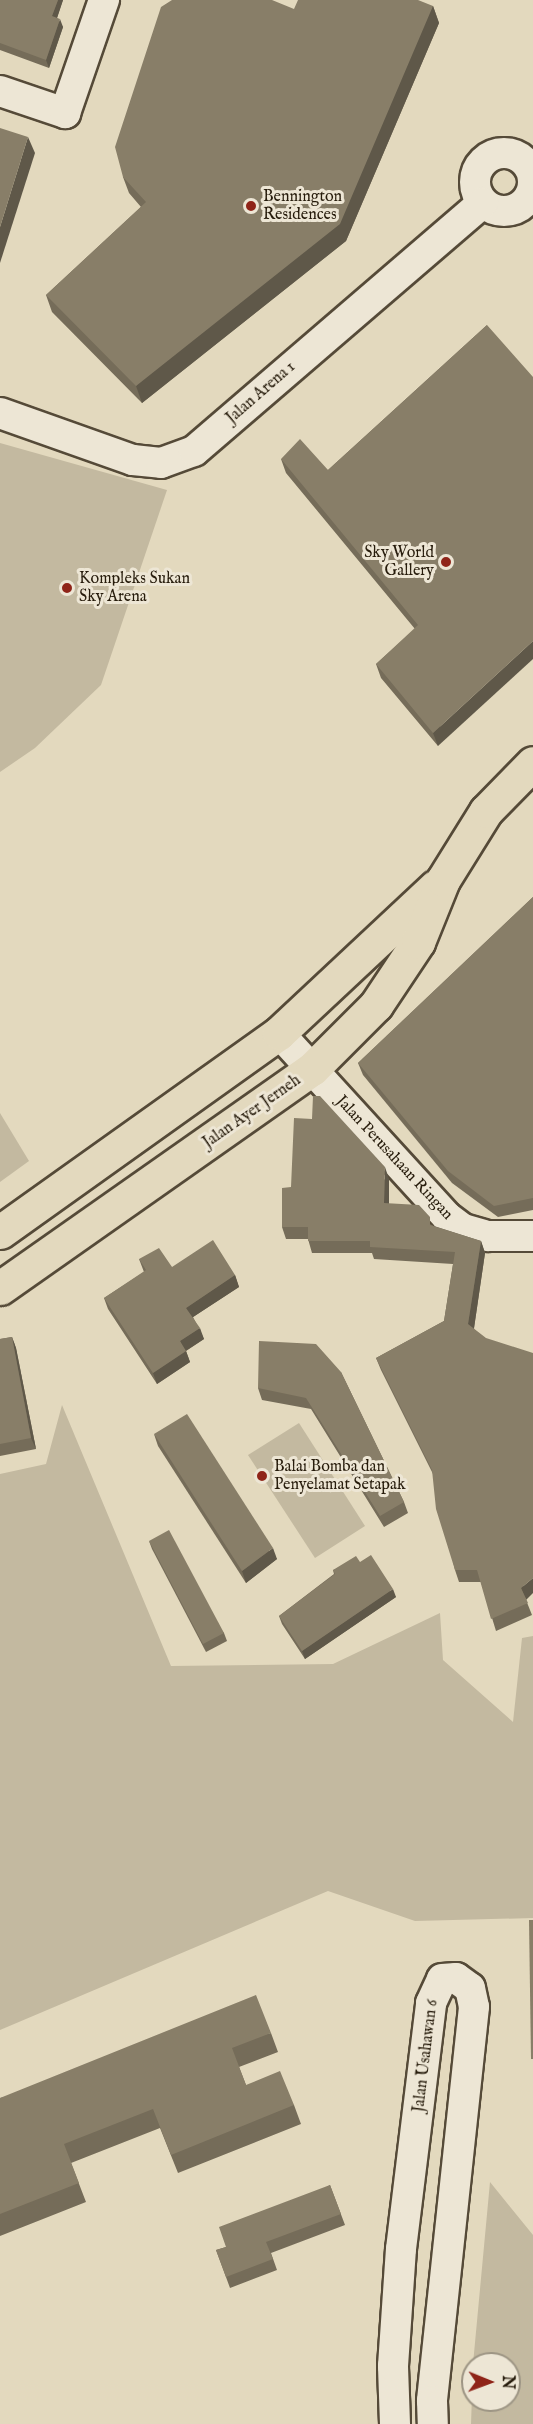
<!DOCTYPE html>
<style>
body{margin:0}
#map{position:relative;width:533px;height:2424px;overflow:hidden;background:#e3d9be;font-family:"IM FELL English",serif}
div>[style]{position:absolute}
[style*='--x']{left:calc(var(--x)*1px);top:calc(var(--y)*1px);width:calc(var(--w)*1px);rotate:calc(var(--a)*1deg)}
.green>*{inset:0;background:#c3b9a0}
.roads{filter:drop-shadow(2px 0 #554a38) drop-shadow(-2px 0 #554a38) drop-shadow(0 2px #554a38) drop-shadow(0 -2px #554a38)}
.minor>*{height:30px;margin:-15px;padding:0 15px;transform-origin:15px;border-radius:15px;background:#ede6d5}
.minor>.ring{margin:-15px;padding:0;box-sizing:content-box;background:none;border:30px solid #ede6d5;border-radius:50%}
.major>*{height:33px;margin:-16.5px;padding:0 16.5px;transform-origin:16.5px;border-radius:16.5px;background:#e3d9be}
.wall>*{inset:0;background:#756c59}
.shaded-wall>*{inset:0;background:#5f5849}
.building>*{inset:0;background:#887e68}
.dots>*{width:16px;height:16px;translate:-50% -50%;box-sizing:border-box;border:3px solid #ede6d5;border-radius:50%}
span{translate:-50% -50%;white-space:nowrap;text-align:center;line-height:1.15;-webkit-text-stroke:6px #ede6d5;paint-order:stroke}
.poi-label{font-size:16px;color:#261b0b}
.left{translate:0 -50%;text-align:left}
.right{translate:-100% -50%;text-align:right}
.street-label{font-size:16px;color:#261b0b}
.north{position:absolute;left:461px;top:2352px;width:60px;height:60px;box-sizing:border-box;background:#ede6d5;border:2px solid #9d9584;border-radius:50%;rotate:91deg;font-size:16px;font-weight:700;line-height:24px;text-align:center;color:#261b0b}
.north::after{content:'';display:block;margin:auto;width:21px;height:27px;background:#8f2418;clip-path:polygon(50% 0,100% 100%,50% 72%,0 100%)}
</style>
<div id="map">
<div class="green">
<div style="clip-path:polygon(0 443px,167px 490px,101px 685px,35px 748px,0 772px)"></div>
<div style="clip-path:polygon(0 1113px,29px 1161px,0 1182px)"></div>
<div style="clip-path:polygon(62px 1405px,171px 1666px,333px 1664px,440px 1613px,443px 1660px,513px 1722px,522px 1638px,533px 1636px,533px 1918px,415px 1921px,328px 1891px,0 2030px,0 1474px,46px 1464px)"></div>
<div style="clip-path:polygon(299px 1423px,365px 1526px,315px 1558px,248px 1455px)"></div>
<div style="clip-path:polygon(490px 2182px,533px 2235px,533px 2424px,471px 2424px,473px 2366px,473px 2400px,509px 2400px,509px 2364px,473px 2364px)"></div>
</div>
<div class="roads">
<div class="minor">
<div style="--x:0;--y:91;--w:69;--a:18.7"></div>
<div style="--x:65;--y:113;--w:120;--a:-71"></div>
<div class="ring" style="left:475px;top:153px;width:28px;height:28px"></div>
<div style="--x:0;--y:413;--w:141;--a:19.5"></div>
<div style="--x:133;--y:460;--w:28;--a:6"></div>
<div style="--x:161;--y:463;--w:35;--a:-20"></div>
<div style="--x:194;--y:451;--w:381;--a:-40.7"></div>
<div style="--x:279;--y:1033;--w:249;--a:47.6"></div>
<div style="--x:447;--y:1217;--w:20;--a:37"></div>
<div style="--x:463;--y:1229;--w:26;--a:16"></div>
<div style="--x:488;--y:1236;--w:45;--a:0"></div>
<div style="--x:395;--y:2424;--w:58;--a:-92"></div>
<div style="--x:393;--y:2366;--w:117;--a:-86.1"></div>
<div style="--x:401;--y:2249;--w:248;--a:-83"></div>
<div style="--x:431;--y:2003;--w:26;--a:-65"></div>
<div style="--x:442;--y:1979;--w:14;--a:-4"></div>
<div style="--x:456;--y:1978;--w:17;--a:36"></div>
<div style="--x:470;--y:1988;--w:19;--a:78"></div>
<div style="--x:474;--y:2007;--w:396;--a:96.1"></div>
<div style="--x:432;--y:2401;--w:23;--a:88"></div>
</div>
<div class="major">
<div style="--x:0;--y:1232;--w:343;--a:-35.5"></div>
<div style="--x:279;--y:1033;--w:214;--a:-43.1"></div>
<div style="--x:0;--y:1288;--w:381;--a:-35.1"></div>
<div style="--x:312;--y:1069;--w:91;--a:-45"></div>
<div style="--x:376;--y:1005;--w:76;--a:-56.3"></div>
<div style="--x:418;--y:942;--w:67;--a:-68"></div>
<div style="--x:443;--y:880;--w:81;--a:-58.1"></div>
<div style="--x:486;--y:811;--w:67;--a:-45.6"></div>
</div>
</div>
<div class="wall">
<div style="clip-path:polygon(0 0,63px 0,57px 18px,63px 27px,49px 68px,0 50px)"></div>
<div style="clip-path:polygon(433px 6px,439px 23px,346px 241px,142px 403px,52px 312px,46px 295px,141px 207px,129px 193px,123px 177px,294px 9px)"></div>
<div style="clip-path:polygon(487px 325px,438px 746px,381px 678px,376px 664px,415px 629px,286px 473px,281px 459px,328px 470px)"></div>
<div style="clip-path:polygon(533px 897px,533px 1210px,498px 1217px,452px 1183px,363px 1075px,358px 1063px)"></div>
<div style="clip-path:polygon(389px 1179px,389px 1204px,434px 1226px,481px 1241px,485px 1253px,474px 1328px,526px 1600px,532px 1615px,496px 1631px,481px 1582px,459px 1582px,455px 1570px,433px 1474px,381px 1370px,376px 1358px,444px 1321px,453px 1264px,374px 1259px,372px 1253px,312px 1253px,308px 1239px,286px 1239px,282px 1227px,291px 1187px)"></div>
<div style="clip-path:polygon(139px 1259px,172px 1267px,235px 1275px,239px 1287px,193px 1317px,204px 1339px,186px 1351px,190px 1362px,157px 1384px,108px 1309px,104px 1298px,144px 1272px)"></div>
<div style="clip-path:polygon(12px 1337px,16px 1348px,36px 1449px,0 1456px,0 1339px)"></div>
<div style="clip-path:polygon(341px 1372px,404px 1502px,408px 1513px,384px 1527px,311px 1409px,262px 1400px,258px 1388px)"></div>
<div style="clip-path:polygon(154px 1434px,277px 1559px,246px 1583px,158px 1446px)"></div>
<div style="clip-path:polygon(149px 1541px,224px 1633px,227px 1641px,206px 1652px,152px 1549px)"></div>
<div style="clip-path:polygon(360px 1562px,396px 1597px,305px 1659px,282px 1624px,279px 1616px,334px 1574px,333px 1570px)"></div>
<div style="clip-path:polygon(271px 2033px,278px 2052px,239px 2067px,246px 2085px,294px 2105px,301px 2124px,178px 2173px,160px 2128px,71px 2163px,86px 2202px,0 2236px,0 2098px)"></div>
<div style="clip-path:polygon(330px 2185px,345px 2225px,271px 2253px,277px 2270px,230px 2288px,216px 2250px,226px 2247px)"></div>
</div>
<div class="shaded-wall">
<div style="clip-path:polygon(58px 0,63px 0,55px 24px,52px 16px)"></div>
<div style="clip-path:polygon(433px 6px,439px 23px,346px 241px,142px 403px,136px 386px)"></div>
<div style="clip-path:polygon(60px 19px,63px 27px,49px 68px,46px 60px)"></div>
<div style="clip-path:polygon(28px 137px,35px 153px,0 263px,0 227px)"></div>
<div style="clip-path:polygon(533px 641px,533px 659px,438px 746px,433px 733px)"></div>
<div style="clip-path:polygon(385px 1167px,389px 1179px,389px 1215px,384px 1203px)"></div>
<div style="clip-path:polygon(481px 1241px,485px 1253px,473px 1335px,468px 1324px)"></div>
<div style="clip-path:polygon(235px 1275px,239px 1287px,190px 1319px,186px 1308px)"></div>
<div style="clip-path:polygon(200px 1328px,204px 1339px,184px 1352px,180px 1341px)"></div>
<div style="clip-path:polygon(12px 1337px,16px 1348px,36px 1449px,31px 1438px)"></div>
<div style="clip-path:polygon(186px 1351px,190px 1362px,157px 1384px,153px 1373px)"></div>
<div style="clip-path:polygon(273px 1548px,277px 1559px,246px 1583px,242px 1571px)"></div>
<div style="clip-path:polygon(533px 1578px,533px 1593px,526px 1600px,521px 1588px)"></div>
<div style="clip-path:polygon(393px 1589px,396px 1597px,305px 1659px,302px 1651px)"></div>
</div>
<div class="building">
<div style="clip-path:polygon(0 0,58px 0,52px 16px,60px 19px,46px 60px,0 43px)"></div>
<div style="clip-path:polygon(172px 0,272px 0,294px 9px,298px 0,418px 0,433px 6px,340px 224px,136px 386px,46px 295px,146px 202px,123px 177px,115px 147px,161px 7px)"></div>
<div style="clip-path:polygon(0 128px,28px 137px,0 227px)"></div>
<div style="clip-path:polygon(487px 325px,533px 377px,533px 641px,433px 733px,376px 664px,418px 625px,281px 459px,300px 439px,328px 470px)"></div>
<div style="clip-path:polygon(533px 897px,533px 1198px,494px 1206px,448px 1171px,358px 1063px)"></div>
<div style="clip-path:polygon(313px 1096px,320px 1096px,385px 1167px,384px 1203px,419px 1205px,430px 1217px,430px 1225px,481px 1241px,468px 1324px,486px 1338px,533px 1353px,533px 1578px,521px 1588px,528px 1603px,491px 1619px,477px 1570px,455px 1570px,436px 1509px,432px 1470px,376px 1358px,444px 1321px,455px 1252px,370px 1247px,370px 1241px,308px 1241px,308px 1227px,282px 1227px,282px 1188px,291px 1187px,294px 1118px,312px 1119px)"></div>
<div style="clip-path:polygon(213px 1240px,235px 1275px,186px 1308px,200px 1328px,180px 1341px,186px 1351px,153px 1373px,104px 1298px,146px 1270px,139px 1259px,159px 1248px,172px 1267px)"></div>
<div style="clip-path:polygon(12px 1337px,31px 1438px,0 1444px,0 1339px)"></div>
<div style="clip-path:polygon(259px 1341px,316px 1344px,341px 1372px,404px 1502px,380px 1516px,306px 1398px,258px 1388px)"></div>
<div style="clip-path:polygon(187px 1414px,273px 1548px,242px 1571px,154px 1434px)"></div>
<div style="clip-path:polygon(169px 1530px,224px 1633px,203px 1644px,149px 1541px)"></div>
<div style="clip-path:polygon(371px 1555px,393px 1589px,302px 1651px,279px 1616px,335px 1574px,333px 1570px,356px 1556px,360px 1562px)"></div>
<div style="clip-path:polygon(529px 1920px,533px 1920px,533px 2059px,531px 2059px)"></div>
<div style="clip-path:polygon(256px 1995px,271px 2033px,232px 2048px,246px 2085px,280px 2071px,294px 2105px,171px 2155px,153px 2109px,64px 2144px,79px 2183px,0 2214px,0 2098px)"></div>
<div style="clip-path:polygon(330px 2185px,341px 2214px,266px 2242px,273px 2259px,226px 2277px,216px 2250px,226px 2247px,219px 2227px)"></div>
</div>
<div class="dots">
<div style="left:251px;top:206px;background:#8f2418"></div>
<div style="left:446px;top:562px;background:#8f2418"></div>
<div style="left:67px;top:588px;background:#8f2418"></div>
<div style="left:262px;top:1476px;background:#8f2418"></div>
</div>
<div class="poi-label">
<span class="left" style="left:263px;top:206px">Bennington<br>Residences</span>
<span class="right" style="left:434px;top:562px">Sky World<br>Gallery</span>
<span class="left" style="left:79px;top:588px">Kompleks Sukan<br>Sky Arena</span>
<span class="left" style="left:274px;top:1476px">Balai Bomba dan<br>Penyelamat Setapak</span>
</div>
<div class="street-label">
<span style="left:261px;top:393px;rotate:-41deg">Jalan Arena 1</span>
<span style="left:252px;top:1112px;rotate:-35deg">Jalan Ayer Jerneh</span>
<span style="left:394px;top:1158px;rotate:47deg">Jalan Perusahaan Ringan</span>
<span style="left:426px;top:2056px;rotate:-83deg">Jalan Usahawan 6</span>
</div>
<div class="north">N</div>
</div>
